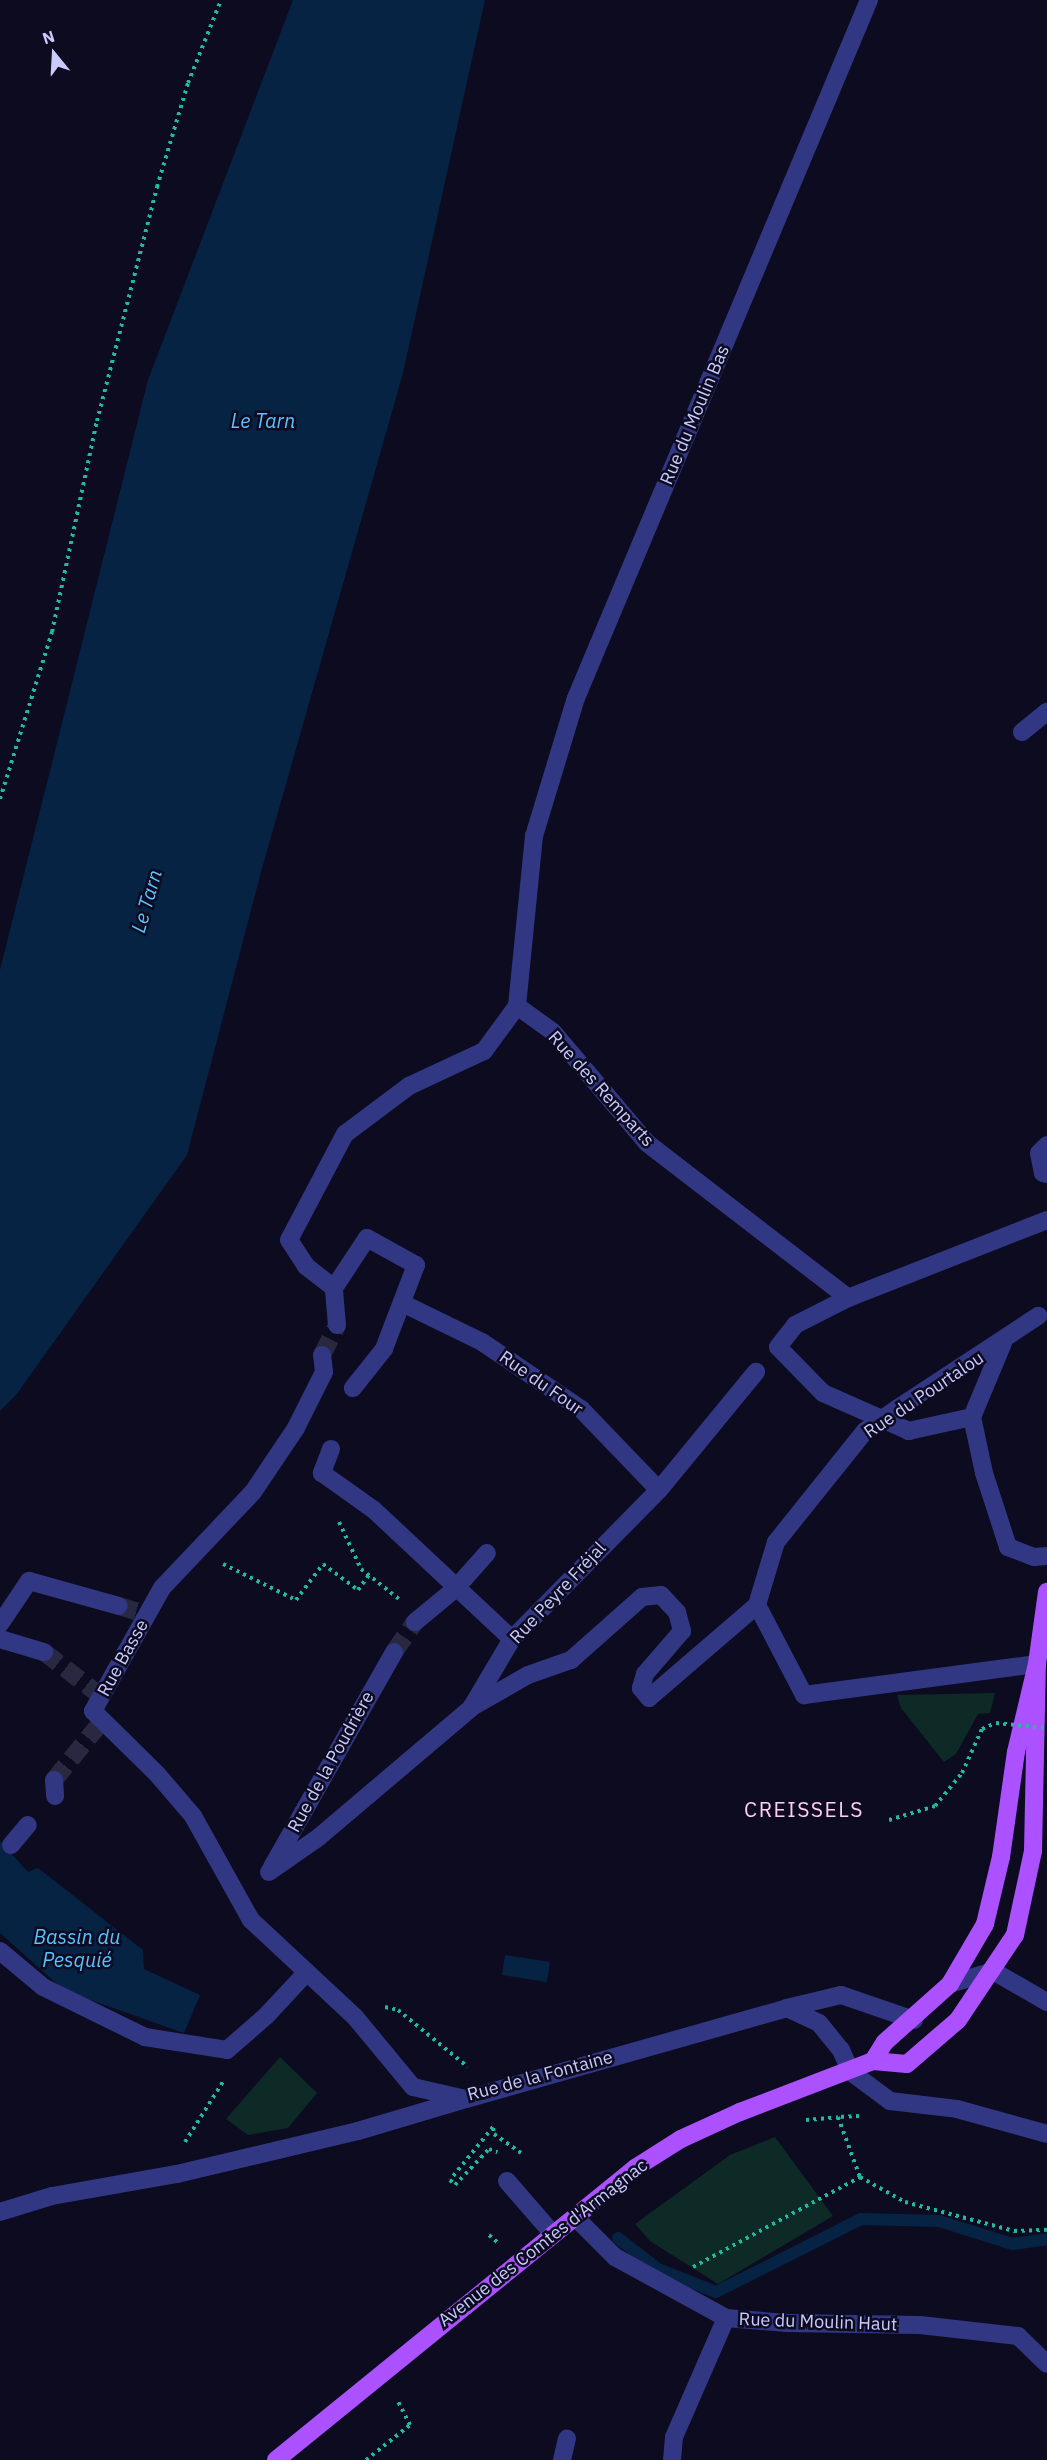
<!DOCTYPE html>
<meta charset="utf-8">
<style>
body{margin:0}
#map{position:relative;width:1047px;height:2460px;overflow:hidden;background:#0c0b20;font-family:"IBM Plex Sans",sans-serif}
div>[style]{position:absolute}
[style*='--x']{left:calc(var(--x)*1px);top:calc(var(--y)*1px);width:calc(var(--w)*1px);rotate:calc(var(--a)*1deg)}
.green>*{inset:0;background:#0d2a26}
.water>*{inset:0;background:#072343}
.stream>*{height:12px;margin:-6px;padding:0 6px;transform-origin:6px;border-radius:6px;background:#072343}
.street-tunnel>*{height:18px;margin-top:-9px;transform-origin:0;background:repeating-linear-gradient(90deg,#282841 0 18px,transparent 0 27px)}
.path>*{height:4px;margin-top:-2px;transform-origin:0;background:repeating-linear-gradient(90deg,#23b9a0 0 3px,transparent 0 7.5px)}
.lane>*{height:18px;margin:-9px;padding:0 9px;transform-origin:9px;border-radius:9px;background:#323783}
.street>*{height:18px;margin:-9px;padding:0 9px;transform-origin:9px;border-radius:9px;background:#323783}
.primary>*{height:18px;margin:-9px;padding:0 9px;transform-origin:9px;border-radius:9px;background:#ab51ff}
.path-bridge>*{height:4px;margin-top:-2px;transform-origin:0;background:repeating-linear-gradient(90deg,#23b9a0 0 3px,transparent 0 7.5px)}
.street-bridge>*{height:18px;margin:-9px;padding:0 9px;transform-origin:9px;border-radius:9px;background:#323783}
span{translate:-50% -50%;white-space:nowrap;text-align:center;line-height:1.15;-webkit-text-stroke:5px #0c0b20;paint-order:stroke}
.street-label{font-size:18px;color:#cacaff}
.water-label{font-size:20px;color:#58c3ff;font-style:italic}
.quarter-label{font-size:21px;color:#ffccf2;letter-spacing:1.5px}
.north{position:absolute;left:24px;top:24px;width:60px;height:60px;-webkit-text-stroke:4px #0c0b20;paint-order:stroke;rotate:342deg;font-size:16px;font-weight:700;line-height:24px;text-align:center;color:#cacaff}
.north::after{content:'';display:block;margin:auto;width:21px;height:27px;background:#cacaff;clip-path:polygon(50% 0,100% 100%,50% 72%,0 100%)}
</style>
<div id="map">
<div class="green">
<div style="clip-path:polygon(995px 1693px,990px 1713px,978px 1714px,956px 1754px,944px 1762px,901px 1708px,897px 1695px)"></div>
<div style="clip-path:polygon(280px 2057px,317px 2093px,288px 2128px,248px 2135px,226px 2119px)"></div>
<div style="clip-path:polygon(775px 2137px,833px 2216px,718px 2284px,650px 2241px,635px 2224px,730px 2155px)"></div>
</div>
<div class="water">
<div style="clip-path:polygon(293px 0,485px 0,403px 373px,261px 872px,187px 1155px,16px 1395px,0 1411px,0 970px,148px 380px)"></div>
<div style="clip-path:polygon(0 1841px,28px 1872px,38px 1868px,143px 1950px,144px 1969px,200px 1995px,184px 2033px,65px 1991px,0 1933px)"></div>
<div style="clip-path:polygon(505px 1955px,550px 1962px,547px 1982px,502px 1975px)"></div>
</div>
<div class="stream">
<div style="--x:618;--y:2238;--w:51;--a:37.8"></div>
<div style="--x:658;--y:2269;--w:62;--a:21.6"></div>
<div style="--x:716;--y:2292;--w:162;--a:-26.7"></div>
<div style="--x:861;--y:2219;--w:78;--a:1.5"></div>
<div style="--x:939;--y:2221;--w:77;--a:17.3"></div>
<div style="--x:1013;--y:2244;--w:34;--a:-8"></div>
</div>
<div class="street-tunnel">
<div style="--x:322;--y:1355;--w:34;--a:-63"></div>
<div style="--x:119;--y:1606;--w:21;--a:17"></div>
<div style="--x:44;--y:1652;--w:73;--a:37.8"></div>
<div style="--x:394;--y:1652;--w:37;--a:-55"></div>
<div style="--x:54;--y:1780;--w:77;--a:-50.8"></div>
</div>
<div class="path">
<div style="--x:0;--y:799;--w:175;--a:-72.7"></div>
<div style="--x:52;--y:632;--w:216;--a:-78"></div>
<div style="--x:97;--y:421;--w:242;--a:-75.6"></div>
<div style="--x:157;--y:187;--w:109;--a:-73.4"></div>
<div style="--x:188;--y:83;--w:89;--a:-68.3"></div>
<div style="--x:339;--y:1522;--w:52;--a:64.9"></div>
<div style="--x:361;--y:1569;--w:48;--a:38.3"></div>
<div style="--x:223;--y:1564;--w:81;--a:26.3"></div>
<div style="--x:296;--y:1600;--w:45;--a:-53.1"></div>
<div style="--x:323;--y:1564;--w:44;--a:36.6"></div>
<div style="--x:358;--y:1590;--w:19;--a:-54"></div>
<div style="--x:889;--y:1820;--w:48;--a:-16.9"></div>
<div style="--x:935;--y:1806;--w:43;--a:-50.7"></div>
<div style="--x:962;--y:1773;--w:48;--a:-65.6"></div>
<div style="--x:982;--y:1729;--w:12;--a:-24"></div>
<div style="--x:385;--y:2007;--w:13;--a:13"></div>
<div style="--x:398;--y:2010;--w:90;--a:39.2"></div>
<div style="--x:859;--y:2116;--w:21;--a:177"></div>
<div style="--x:838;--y:2117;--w:64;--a:69.9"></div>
<div style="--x:806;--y:2120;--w:32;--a:-5"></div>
<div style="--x:493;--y:2127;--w:68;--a:129.1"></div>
<div style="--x:450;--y:2180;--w:7;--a:45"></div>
<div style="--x:455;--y:2185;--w:50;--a:-46.6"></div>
<div style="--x:489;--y:2149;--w:9;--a:21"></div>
<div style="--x:493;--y:2128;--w:6;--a:81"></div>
<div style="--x:494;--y:2134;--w:33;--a:35"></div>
<div style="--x:185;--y:2142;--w:73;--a:-57.8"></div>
<div style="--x:489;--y:2235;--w:11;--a:41"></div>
<div style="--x:693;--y:2267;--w:190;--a:-28.3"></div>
<div style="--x:860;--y:2177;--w:51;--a:29.1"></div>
<div style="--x:905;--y:2202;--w:113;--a:14.9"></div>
<div style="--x:1014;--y:2231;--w:33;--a:-2"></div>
<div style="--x:366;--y:2460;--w:56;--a:-38.5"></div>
<div style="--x:410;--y:2425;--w:28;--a:-117"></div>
</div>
<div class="lane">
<div style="--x:534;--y:836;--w:144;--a:-73.1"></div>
<div style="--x:576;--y:698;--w:757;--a:-67.23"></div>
<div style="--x:1047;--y:1145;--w:11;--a:135"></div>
<div style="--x:1039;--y:1153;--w:20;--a:79"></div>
<div style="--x:1043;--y:1173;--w:4;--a:14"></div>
<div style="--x:507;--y:2181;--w:69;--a:49.1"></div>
<div style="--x:0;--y:2212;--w:54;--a:-17.1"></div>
<div style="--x:52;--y:2196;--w:127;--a:-10"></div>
<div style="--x:177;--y:2174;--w:186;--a:-13.4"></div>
<div style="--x:358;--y:2131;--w:113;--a:-16.5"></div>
<div style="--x:562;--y:2460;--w:22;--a:-77"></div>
</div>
<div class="street">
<div style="--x:1022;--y:732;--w:32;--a:-39"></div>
<div style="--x:517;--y:1006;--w:44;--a:35.8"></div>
<div style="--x:553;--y:1032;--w:145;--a:49.7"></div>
<div style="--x:647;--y:1143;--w:254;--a:37.6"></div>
<div style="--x:517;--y:1006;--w:171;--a:-84.3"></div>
<div style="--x:334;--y:1288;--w:36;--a:-142"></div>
<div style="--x:306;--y:1266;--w:31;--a:-123"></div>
<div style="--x:289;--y:1240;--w:120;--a:-62.2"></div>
<div style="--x:345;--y:1134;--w:80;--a:-36.9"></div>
<div style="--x:409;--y:1086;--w:83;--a:-25"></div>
<div style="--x:484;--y:1051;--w:56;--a:-53.7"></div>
<div style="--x:402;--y:1303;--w:89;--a:26"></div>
<div style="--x:482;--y:1342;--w:120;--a:34.1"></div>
<div style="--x:581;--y:1409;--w:112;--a:46.1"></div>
<div style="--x:337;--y:1325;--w:37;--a:-95"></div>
<div style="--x:334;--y:1288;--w:60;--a:-56.6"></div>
<div style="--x:367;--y:1238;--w:56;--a:28.9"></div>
<div style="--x:416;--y:1265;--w:90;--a:110.9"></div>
<div style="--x:384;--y:1349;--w:50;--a:128.5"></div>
<div style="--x:1003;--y:1343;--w:80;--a:112.7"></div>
<div style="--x:972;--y:1417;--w:57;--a:77.9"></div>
<div style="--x:984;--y:1473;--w:78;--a:72"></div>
<div style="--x:1008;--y:1547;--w:28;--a:21"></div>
<div style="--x:1034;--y:1557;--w:13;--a:-4"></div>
<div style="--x:322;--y:1355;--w:17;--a:83"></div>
<div style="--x:324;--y:1372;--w:63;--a:116.6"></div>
<div style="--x:296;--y:1428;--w:77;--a:123.9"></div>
<div style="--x:253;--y:1492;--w:132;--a:133.5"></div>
<div style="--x:162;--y:1588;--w:141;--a:119.3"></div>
<div style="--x:93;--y:1711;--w:90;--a:44.5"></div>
<div style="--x:157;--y:1774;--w:55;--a:49.4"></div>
<div style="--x:193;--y:1816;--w:119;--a:60.9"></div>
<div style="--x:251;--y:1920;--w:142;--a:43"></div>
<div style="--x:355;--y:2017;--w:91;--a:50.4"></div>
<div style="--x:413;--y:2087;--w:54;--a:12.8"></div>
<div style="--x:466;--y:2099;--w:334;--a:-15.8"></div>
<div style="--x:898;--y:1408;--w:168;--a:-33.3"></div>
<div style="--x:972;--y:1417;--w:65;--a:167.5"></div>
<div style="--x:909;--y:1431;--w:94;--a:-156.2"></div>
<div style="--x:823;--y:1393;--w:64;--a:-134.4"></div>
<div style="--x:778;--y:1347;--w:28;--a:-52"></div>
<div style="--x:795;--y:1325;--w:59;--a:-27"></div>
<div style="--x:848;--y:1298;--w:214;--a:-21.4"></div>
<div style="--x:865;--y:1431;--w:142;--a:128.7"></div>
<div style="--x:776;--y:1542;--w:66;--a:106.8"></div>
<div style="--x:757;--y:1605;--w:102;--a:62.4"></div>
<div style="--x:804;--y:1695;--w:235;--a:-7.6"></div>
<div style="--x:331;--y:1449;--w:26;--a:111"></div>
<div style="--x:322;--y:1473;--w:64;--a:35.4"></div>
<div style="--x:374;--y:1510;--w:189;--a:43.1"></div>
<div style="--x:415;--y:1622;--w:52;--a:-39.5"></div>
<div style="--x:455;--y:1589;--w:48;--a:-48.4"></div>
<div style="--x:0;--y:1624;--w:52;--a:-56"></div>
<div style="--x:29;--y:1581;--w:93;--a:15.5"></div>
<div style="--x:0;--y:1639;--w:46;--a:16.5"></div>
<div style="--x:472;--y:1707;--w:64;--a:-29.7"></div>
<div style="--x:528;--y:1675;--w:46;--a:-19.2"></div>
<div style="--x:571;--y:1660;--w:95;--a:-41.6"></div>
<div style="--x:642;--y:1597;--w:19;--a:-6"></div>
<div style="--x:661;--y:1595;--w:23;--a:47"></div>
<div style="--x:677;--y:1612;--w:20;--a:75"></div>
<div style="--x:682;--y:1631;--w:57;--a:130.7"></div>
<div style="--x:645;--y:1674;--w:15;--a:106"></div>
<div style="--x:641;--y:1688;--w:13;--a:51"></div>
<div style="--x:649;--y:1698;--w:143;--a:-40.7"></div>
<div style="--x:54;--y:1780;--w:16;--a:86"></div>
<div style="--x:11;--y:1845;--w:26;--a:-50"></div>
<div style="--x:272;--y:1867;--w:247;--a:-60.4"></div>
<div style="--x:269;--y:1872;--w:61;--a:-35"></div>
<div style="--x:319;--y:1837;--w:199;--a:-40.3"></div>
<div style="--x:471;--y:1708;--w:80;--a:-59.3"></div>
<div style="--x:512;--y:1639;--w:209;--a:-45.4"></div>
<div style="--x:659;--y:1490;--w:153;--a:-50.6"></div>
<div style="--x:0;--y:1951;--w:56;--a:39.9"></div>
<div style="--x:43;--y:1987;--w:114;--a:26.1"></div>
<div style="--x:145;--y:2037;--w:83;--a:9"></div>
<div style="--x:227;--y:2050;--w:52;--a:-41.1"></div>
<div style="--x:266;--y:2016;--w:59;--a:-47.1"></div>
<div style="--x:950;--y:1984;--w:45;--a:-16.8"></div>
<div style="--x:993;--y:1971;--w:62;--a:29.9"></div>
<div style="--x:914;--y:2020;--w:77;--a:-161.1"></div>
<div style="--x:841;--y:1995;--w:56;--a:166.5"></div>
<div style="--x:787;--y:2008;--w:35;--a:25"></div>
<div style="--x:819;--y:2023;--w:35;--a:51"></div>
<div style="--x:841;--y:2050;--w:24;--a:66"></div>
<div style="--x:851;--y:2072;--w:49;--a:36.6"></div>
<div style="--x:890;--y:2101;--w:67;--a:6.8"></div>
<div style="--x:957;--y:2109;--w:93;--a:15.5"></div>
<div style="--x:575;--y:2217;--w:57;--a:45"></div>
<div style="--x:615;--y:2257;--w:127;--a:28.8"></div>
<div style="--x:726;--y:2318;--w:61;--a:4.7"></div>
<div style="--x:787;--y:2323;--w:133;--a:0.9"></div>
<div style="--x:920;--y:2325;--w:99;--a:6.4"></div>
<div style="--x:1018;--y:2336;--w:40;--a:44"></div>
<div style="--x:672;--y:2460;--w:23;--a:-85"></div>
<div style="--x:674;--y:2437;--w:130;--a:-66.4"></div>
</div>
<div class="primary">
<div style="--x:873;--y:2061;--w:22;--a:-58"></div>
<div style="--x:885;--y:2042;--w:87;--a:-41.7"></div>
<div style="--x:950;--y:1984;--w:69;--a:-59.7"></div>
<div style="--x:985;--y:1924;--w:69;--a:-76.6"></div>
<div style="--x:1001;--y:1857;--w:106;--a:-81.9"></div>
<div style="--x:1016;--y:1752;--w:90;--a:-76.6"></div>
<div style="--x:1037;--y:1664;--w:73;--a:-82.1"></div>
<div style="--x:276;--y:2460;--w:463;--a:-39.1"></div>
<div style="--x:635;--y:2168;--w:54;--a:-32.2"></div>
<div style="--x:681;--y:2139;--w:65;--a:-24.6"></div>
<div style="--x:740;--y:2112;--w:142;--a:-21"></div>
<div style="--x:873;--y:2061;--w:34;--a:5"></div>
<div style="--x:907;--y:2064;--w:67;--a:-40.8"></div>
<div style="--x:958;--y:2020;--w:102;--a:-56.2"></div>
<div style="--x:1015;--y:1935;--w:86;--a:-77.9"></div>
<div style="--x:1033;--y:1851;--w:187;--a:-88.8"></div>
</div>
<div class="path-bridge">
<div style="--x:996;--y:1723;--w:51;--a:5.6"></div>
</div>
<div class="street-bridge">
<div style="--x:865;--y:1431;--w:40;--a:-34.9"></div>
</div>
<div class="street-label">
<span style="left:695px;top:415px;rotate:-67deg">Rue du Moulin Bas</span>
<span style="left:601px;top:1089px;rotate:48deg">Rue des Remparts</span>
<span style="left:541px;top:1383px;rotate:35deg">Rue du Four</span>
<span style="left:924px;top:1395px;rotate:-34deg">Rue du Pourtalou</span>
<span style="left:558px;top:1593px;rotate:-47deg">Rue Peyre Fréjal</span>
<span style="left:123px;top:1658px;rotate:-61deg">Rue Basse</span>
<span style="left:331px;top:1762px;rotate:-61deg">Rue de la Poudrière</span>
<span style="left:540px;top:2076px;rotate:-15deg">Rue de la Fontaine</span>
<span style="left:543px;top:2243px;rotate:-38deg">Avenue des Comtes d'Armagnac</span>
<span style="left:818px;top:2322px;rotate:2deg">Rue du Moulin Haut</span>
</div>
<div class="water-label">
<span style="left:263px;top:420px">Le Tarn</span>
<span style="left:146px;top:901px;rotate:-74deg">Le Tarn</span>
<span style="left:77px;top:1948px">Bassin du<br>Pesquié</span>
</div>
<div class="quarter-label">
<span style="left:804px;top:1809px">CREISSELS</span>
</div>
<div class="north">N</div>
</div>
